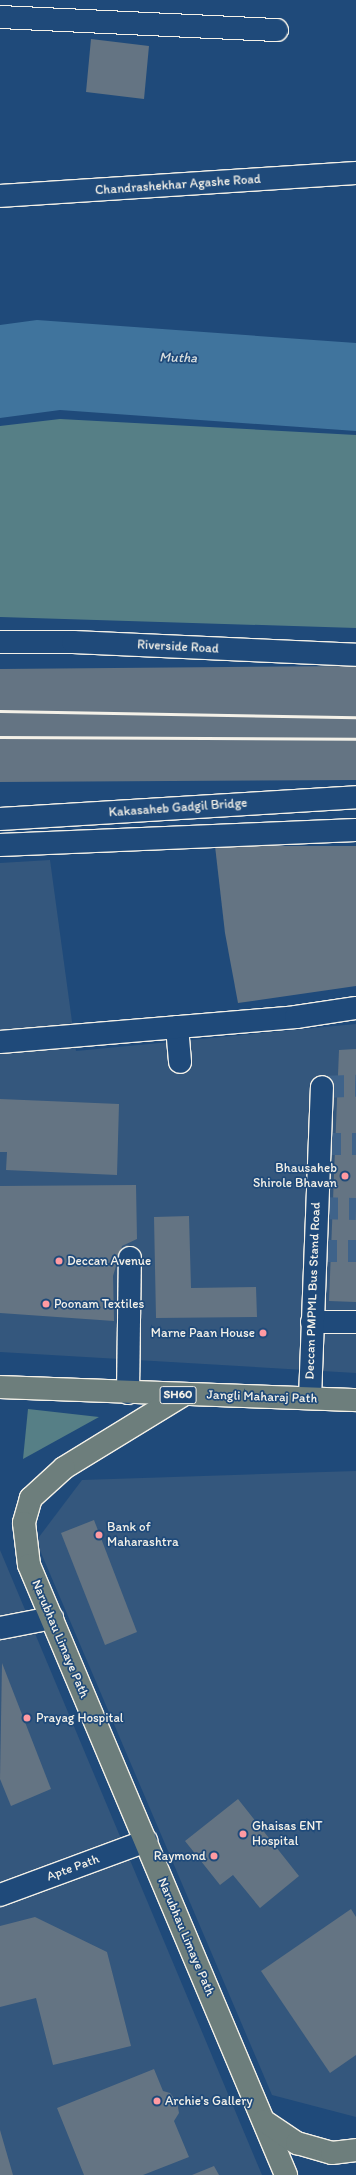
<!DOCTYPE html>
<style>
body{margin:0}
#map{position:relative;width:356px;height:2175px;overflow:hidden;background:#1f4a7a;font-family:Itim,sans-serif}
div>[style]{position:absolute}
[style*='--x']{left:calc(var(--x)*1px);top:calc(var(--y)*1px);width:calc(var(--w)*1px);rotate:calc(var(--a)*1deg)}
.built>*{inset:0;background:#34577d}
.green>*{inset:0;background:#567f86}
.water>*{inset:0;background:#40749d}
.building>*{inset:0;background:#647483}
.minor-tunnel>*{height:22px;margin-top:-11px;transform-origin:0;background:repeating-linear-gradient(90deg,#3f638a 0 22px,transparent 0 33px)}
.roads{filter:drop-shadow(1px 0 #f4f1e8) drop-shadow(-1px 0 #f4f1e8) drop-shadow(0 1px #f4f1e8) drop-shadow(0 -1px #f4f1e8)}
.minor>*{height:22px;margin:-11px;padding:0 11px;transform-origin:11px;border-radius:11px;background:#1f4a7a}
.major>*{height:22px;margin:-11px;padding:0 11px;transform-origin:11px;border-radius:11px;background:#6d7e7c}
.rail>*{height:3px;margin:-1.5px;padding:0 1.5px;transform-origin:1.5px;border-radius:1.5px;background:#f4f1e8}
.dots>*{width:11px;height:11px;translate:-50% -50%;box-sizing:border-box;border:2px solid #1f4a7a;border-radius:50%}
span{translate:-50% -50%;white-space:nowrap;text-align:center;line-height:1.15;-webkit-text-stroke:3.5px #1f4a7a;paint-order:stroke}
.shield-label span{padding:1px 3px;background:#1f4a7a;border:1px solid;border-radius:3px;-webkit-text-stroke-width:0}
.shield-label{font-size:12px;color:#f4f1e8;font-weight:700}
.street-label{font-size:13px;color:#f4f1e8}
.poi-label{font-size:13px;color:#f4f1e8}
.right{translate:-100% -50%;text-align:right}
.left{translate:0 -50%;text-align:left}
.water-label{font-size:14px;color:#d9dedd;font-style:italic}
</style>
<div id="map">
<div class="built">
<div style="clip-path:polygon(50px 860px,76px 1051px,356px 1024px,356px 1373px,0 1352px,0 863px)"></div>
<div style="clip-path:polygon(356px 1471px,356px 2117px,272px 2095px,36px 1541px,82px 1480px)"></div>
<div style="clip-path:polygon(0 1550px,262px 2175px,0 2175px)"></div>
</div>
<div class="green">
<div style="clip-path:polygon(60px 419px,356px 435px,356px 628px,0 617px,0 426px)"></div>
<div style="clip-path:polygon(28px 1409px,99px 1417px,23px 1459px)"></div>
</div>
<div class="water">
<div style="clip-path:polygon(37px 320px,356px 343px,356px 431px,60px 410px,0 418px,0 325px)"></div>
</div>
<div class="building">
<div style="clip-path:polygon(91px 39px,149px 46px,144px 99px,86px 92px)"></div>
<div style="clip-path:polygon(356px 666px,356px 780px,0 782px,0 669px)"></div>
<div style="clip-path:polygon(215px 846px,356px 846px,356px 986px,238px 1003px,225px 933px)"></div>
<div style="clip-path:polygon(356px 1049px,356px 1302px,329px 1301px,339px 1050px)"></div>
<div style="clip-path:polygon(0 1099px,119px 1104px,117px 1175px,6px 1170px,7px 1152px,0 1152px)"></div>
<div style="clip-path:polygon(136px 1185px,137px 1239px,122px 1246px,113px 1276px,114px 1321px,0 1313px,0 1186px)"></div>
<div style="clip-path:polygon(189px 1216px,191px 1288px,256px 1287px,257px 1317px,156px 1318px,154px 1217px)"></div>
<div style="clip-path:polygon(94px 1520px,137px 1632px,105px 1645px,61px 1533px)"></div>
<div style="clip-path:polygon(2px 1663px,51px 1789px,11px 1806px,0 1779px)"></div>
<div style="clip-path:polygon(238px 1799px,299px 1876px,260px 1908px,233px 1875px,220px 1885px,185px 1841px)"></div>
<div style="clip-path:polygon(351px 1909px,356px 1917px,356px 2055px,330px 2073px,261px 1971px)"></div>
<div style="clip-path:polygon(35px 1917px,107px 1952px,131px 2046px,53px 2065px,36px 1998px,0 2007px,0 1926px)"></div>
<div style="clip-path:polygon(154px 2069px,163px 2091px,170px 2093px,177px 2102px,179px 2113px,174px 2121px,189px 2157px,143px 2175px,84px 2175px,57px 2108px)"></div>
<div style="clip-path:polygon(0 2130px,13px 2175px,0 2175px)"></div>
<div style="clip-path:polygon(214px 2166px,219px 2175px,192px 2175px)"></div>
</div>
<div class="minor-tunnel">
<div style="--x:322;--y:1087;--w:34;--a:-2"></div>
<div style="--x:319;--y:1144;--w:37;--a:0"></div>
<div style="--x:316;--y:1208;--w:40;--a:1.4"></div>
<div style="--x:315;--y:1251;--w:41;--a:0"></div>
</div>
<div class="roads">
<div class="minor">
<div style="--x:0;--y:17;--w:277;--a:2.7"></div>
<div style="--x:0;--y:196;--w:357;--a:-3.7"></div>
<div style="--x:0;--y:642;--w:73;--a:0"></div>
<div style="--x:73;--y:642;--w:283;--a:2.6"></div>
<div style="--x:0;--y:819;--w:357;--a:-3.5"></div>
<div style="--x:0;--y:845;--w:356;--a:-2.4"></div>
<div style="--x:177;--y:1027;--w:35;--a:85"></div>
<div style="--x:0;--y:1042;--w:297;--a:-4.8"></div>
<div style="--x:296;--y:1017;--w:61;--a:-8.5"></div>
<div style="--x:312;--y:1322;--w:44;--a:0"></div>
<div style="--x:128;--y:1393;--w:135;--a:-89.2"></div>
<div style="--x:310;--y:1398;--w:311;--a:-87.8"></div>
<div style="--x:0;--y:1628;--w:53;--a:-10.9"></div>
<div style="--x:0;--y:1895;--w:156;--a:-20.3"></div>
</div>
<div class="major">
<div style="--x:0;--y:1387;--w:356;--a:2.1"></div>
<div style="--x:183;--y:1395;--w:140;--a:148.5"></div>
<div style="--x:64;--y:1468;--w:45;--a:137.7"></div>
<div style="--x:31;--y:1498;--w:26;--a:106"></div>
<div style="--x:24;--y:1523;--w:42;--a:83.2"></div>
<div style="--x:29;--y:1565;--w:662;--a:67.15"></div>
<div style="--x:264;--y:2121;--w:40;--a:34"></div>
<div style="--x:297;--y:2143;--w:36;--a:16"></div>
<div style="--x:332;--y:2153;--w:24;--a:-7"></div>
</div>
</div>
<div class="rail">
<div style="--x:0;--y:711;--w:356;--a:1"></div>
<div style="--x:0;--y:737;--w:356;--a:0.3"></div>
</div>
<div class="dots">
<div style="left:345px;top:1176px;background:#ff9aa2"></div>
<div style="left:59px;top:1261px;background:#ff9aa2"></div>
<div style="left:46px;top:1304px;background:#ff9aa2"></div>
<div style="left:263px;top:1333px;background:#ff9aa2"></div>
<div style="left:99px;top:1535px;background:#ff9aa2"></div>
<div style="left:27px;top:1718px;background:#ff9aa2"></div>
<div style="left:243px;top:1834px;background:#ff9aa2"></div>
<div style="left:214px;top:1856px;background:#ff9aa2"></div>
<div style="left:157px;top:2101px;background:#ff9aa2"></div>
</div>
<div class="shield-label">
<span style="left:178px;top:1395px">SH60</span>
</div>
<div class="street-label">
<span style="left:178px;top:185px;rotate:-4deg">Chandrashekhar Agashe Road</span>
<span style="left:178px;top:647px;rotate:3deg">Riverside Road</span>
<span style="left:178px;top:808px;rotate:-4deg">Kakasaheb Gadgil Bridge</span>
<span style="left:313px;top:1291px;rotate:-88deg">Deccan PMPML Bus Stand Road</span>
<span style="left:262px;top:1397px;rotate:2deg">Jangli Maharaj Path</span>
<span style="left:60px;top:1639px;rotate:67deg">Narubhau Limaye Path</span>
<span style="left:73px;top:1868px;rotate:-20deg">Apte Path</span>
<span style="left:186px;top:1937px;rotate:67deg">Narubhau Limaye Path</span>
</div>
<div class="poi-label">
<span class="right" style="left:337px;top:1176px">Bhausaheb<br>Shirole Bhavan</span>
<span class="left" style="left:67px;top:1261px">Deccan Avenue</span>
<span class="left" style="left:54px;top:1304px">Poonam Textiles</span>
<span class="right" style="left:255px;top:1333px">Marne Paan House</span>
<span class="left" style="left:107px;top:1535px">Bank of<br>Maharashtra</span>
<span class="left" style="left:36px;top:1718px">Prayag Hospital</span>
<span class="left" style="left:252px;top:1834px">Ghaisas ENT<br>Hospital</span>
<span class="right" style="left:206px;top:1856px">Raymond</span>
<span class="left" style="left:165px;top:2101px">Archie's Gallery</span>
</div>
<div class="water-label">
<span style="left:178px;top:358px;rotate:1deg">Mutha</span>
</div>
</div>
